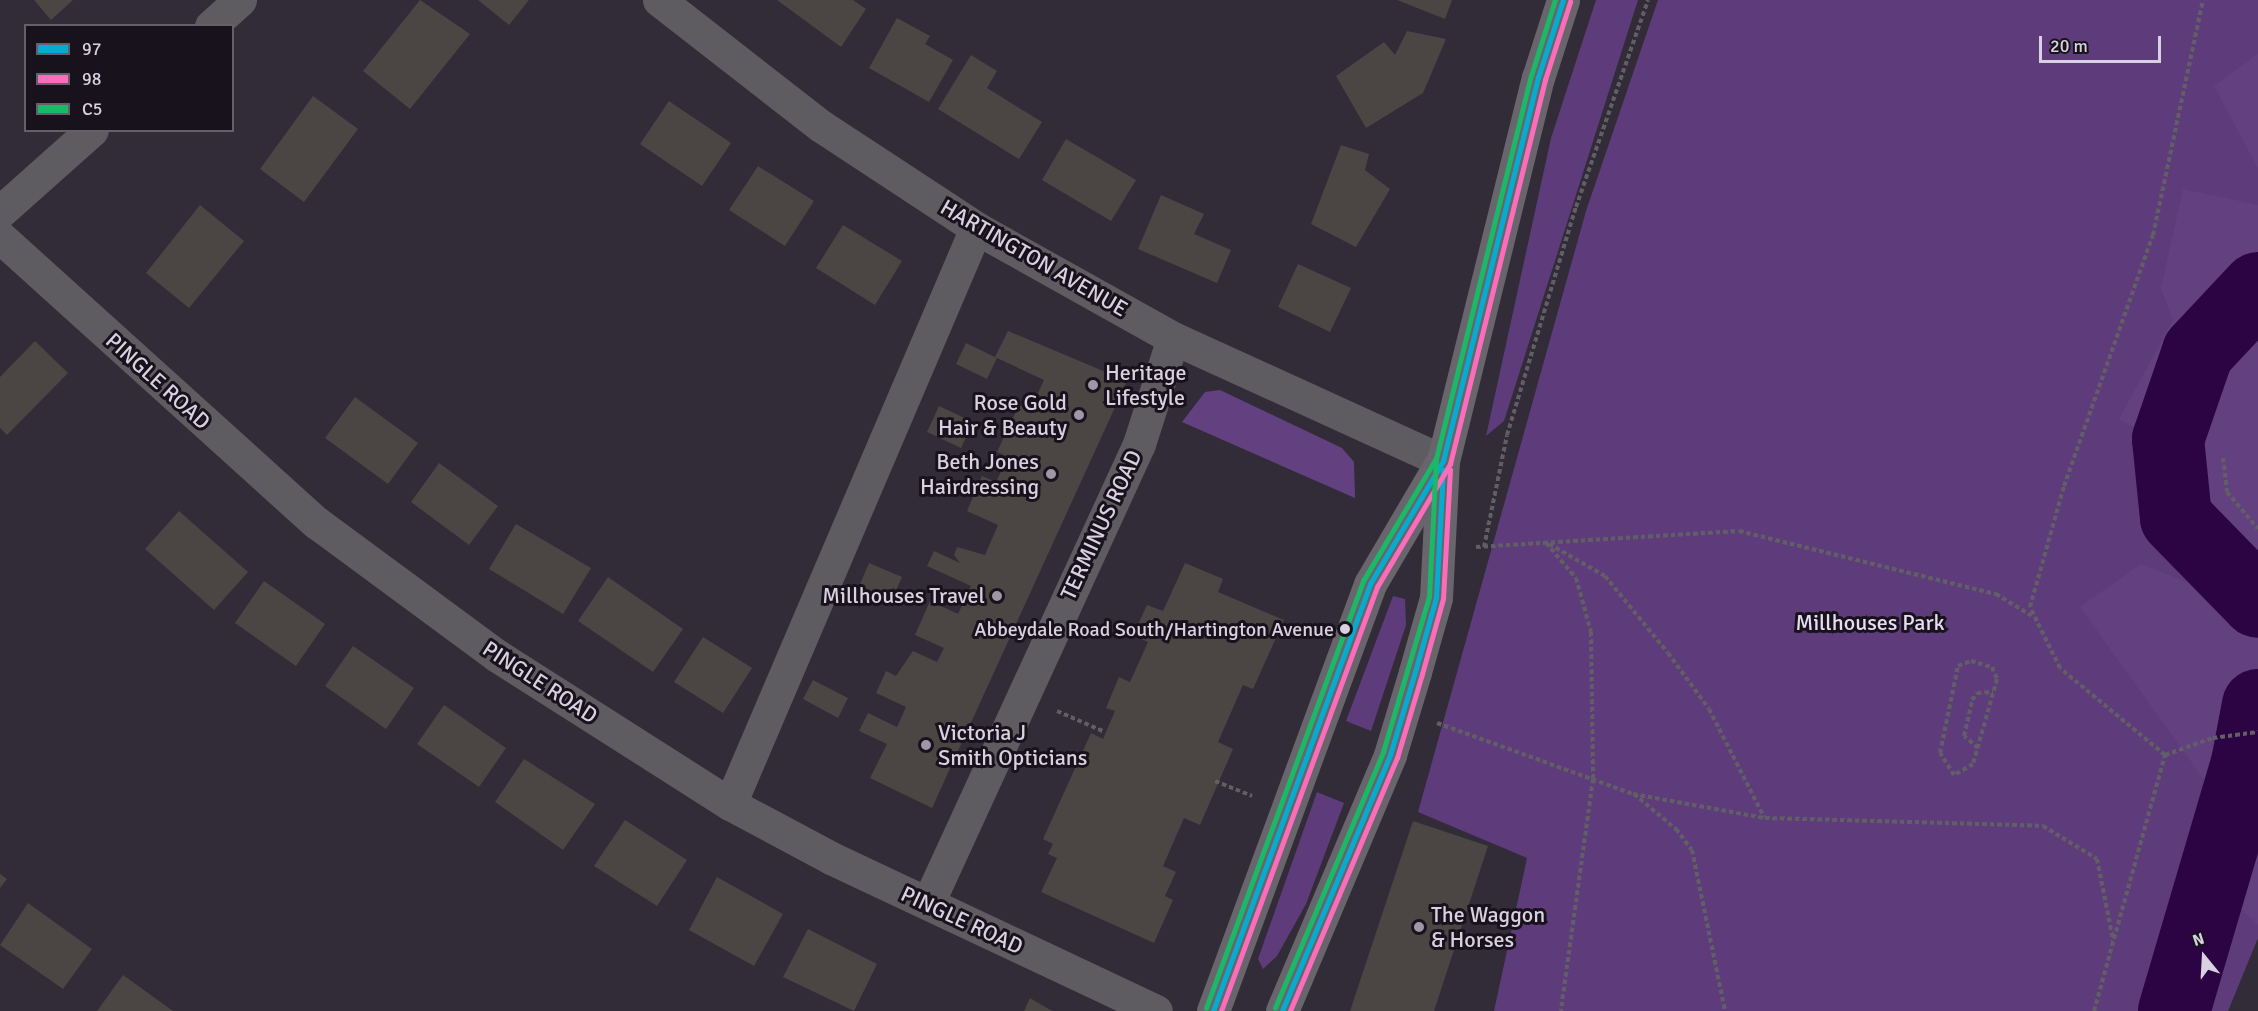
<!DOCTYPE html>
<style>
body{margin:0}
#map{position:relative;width:2258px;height:1011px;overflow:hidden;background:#322b38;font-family:Signika,sans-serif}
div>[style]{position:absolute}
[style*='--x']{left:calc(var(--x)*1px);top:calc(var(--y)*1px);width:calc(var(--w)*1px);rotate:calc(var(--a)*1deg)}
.green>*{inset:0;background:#5e3c7b}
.forest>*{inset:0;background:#634181}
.river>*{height:72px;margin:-36px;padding:0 36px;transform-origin:36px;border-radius:36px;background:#2c0444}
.building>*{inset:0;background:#4b4644}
.path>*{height:4px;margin-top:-2px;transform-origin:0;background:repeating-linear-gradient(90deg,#625e65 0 4.5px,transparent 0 7.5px)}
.minor>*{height:33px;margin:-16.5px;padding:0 16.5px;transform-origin:16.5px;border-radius:16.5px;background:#5e5b61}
.major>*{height:33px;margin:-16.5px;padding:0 16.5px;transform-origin:16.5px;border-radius:16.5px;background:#68656c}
.bus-1>*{height:4.5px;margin:-2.25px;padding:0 2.25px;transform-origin:2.25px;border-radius:2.25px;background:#06acd0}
.bus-2>*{height:4.5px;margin:-2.25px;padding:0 2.25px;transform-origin:2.25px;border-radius:2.25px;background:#fb6dba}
.bus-3>*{height:4.5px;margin:-2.25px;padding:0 2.25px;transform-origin:2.25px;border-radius:2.25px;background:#1ab867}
.dots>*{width:16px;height:16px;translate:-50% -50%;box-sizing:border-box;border:3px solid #17121c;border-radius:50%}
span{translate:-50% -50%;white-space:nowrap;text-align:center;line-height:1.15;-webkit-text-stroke:6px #17121c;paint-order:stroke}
.bus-label{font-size:20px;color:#d9d1e1}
.right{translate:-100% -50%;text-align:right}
.street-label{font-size:22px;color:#d9d1e1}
.poi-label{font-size:22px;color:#d9d1e1}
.left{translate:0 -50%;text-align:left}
.park-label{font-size:22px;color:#e7ddf2}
.legend{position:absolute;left:24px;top:24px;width:210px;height:108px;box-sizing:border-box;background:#17121c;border:2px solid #655e6b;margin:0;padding:8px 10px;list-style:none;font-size:18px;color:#d9d1e1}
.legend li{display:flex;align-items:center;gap:12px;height:30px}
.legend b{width:30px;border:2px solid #655e6b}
.north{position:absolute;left:2174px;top:927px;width:60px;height:60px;-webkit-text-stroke:4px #17121c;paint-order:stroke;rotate:342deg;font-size:16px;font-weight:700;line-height:24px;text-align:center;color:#d9d1e1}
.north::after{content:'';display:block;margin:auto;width:21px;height:27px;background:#d9d1e1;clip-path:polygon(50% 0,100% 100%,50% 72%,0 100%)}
.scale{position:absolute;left:2039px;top:36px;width:122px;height:27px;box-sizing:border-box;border:3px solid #d9d1e1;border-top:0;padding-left:8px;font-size:18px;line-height:21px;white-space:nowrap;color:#d9d1e1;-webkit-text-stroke:4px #17121c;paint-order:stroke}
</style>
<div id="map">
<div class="green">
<div style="clip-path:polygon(1596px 0,1638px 0,1504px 421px,1486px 436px,1551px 138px)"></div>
<div style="clip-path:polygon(1658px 0,2258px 0,2258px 938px,2228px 1011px,1494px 1011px,1527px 858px,1418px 812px,1586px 211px)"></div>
<div style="clip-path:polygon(1393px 596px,1405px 599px,1406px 625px,1371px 731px,1346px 721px)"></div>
<div style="clip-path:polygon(1317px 792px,1344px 803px,1306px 904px,1277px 956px,1263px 969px,1258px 959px)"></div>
</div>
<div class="forest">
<div style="clip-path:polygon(2258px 54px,2258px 168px,2214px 86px)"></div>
<div style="clip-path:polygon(2183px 189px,2258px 205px,2258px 925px,2193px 863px,2205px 781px,2080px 607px,2141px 564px,2189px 583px,2202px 466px,2119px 419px,2173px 320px,2161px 288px)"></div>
<div style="clip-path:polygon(1220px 390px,1342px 448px,1354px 462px,1355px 498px,1182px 422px,1205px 392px)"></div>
</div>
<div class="river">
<div style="--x:2258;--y:288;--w:88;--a:133.2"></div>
<div style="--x:2198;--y:352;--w:92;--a:109"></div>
<div style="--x:2168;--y:439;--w:79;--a:84.2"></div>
<div style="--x:2176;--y:518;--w:117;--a:45.7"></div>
<div style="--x:2174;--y:1011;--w:259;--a:-73.6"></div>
<div style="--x:2247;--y:763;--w:59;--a:-79.3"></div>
</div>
<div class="building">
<div style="clip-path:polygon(34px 0,73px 0,51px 20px)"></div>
<div style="clip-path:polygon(420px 0,470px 34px,410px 109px,363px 71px)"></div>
<div style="clip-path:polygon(478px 0,529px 0,509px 25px)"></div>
<div style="clip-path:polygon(777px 0,853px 0,866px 9px,841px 47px)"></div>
<div style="clip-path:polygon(1397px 0,1452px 0,1445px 19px)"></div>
<div style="clip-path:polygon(897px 18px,930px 36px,925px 44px,953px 60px,929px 102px,869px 68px)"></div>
<div style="clip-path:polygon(1407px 31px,1446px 39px,1423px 93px,1366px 128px,1336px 76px,1384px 42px,1395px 55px)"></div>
<div style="clip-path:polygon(971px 55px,997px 71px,987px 88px,1042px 122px,1019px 159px,938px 109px)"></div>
<div style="clip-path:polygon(313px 96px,358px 129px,304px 202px,260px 169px)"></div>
<div style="clip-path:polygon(669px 101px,731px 143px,702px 186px,640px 144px)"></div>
<div style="clip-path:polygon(1066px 139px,1136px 180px,1111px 221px,1042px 180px)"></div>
<div style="clip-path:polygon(1341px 145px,1369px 154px,1365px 170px,1390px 189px,1356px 247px,1311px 224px)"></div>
<div style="clip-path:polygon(758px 166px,814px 201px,785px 246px,729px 210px)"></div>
<div style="clip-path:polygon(1161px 195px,1204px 214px,1194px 234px,1231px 250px,1217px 283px,1138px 249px)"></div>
<div style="clip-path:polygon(200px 205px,244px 241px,189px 308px,146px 273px)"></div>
<div style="clip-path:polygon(843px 225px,902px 261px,875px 305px,816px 268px)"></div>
<div style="clip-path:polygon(1298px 264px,1351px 288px,1330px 332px,1278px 307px)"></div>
<div style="clip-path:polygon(1008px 331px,1127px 381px,932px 808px,870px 778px,887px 744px,859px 731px,868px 713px,897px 727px,906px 707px,876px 693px,886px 671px,896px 676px,913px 651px,937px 662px,944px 648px,915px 635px,930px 601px,958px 614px,971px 586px,927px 566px,934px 551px,960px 563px,954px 555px,957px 547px,985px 555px,998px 525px,967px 511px,982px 476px,996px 482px,1008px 457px,997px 452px,1019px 405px,1030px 411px,1044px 380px,997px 358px,987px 379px,956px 364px,966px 343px,995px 357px)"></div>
<div style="clip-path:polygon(35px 341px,68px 373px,7px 435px,0 428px,0 377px)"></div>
<div style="clip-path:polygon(355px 397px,418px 443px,388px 484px,325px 438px)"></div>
<div style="clip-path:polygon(939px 406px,973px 422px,961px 448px,927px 432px)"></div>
<div style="clip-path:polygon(439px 463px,498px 506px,469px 545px,411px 502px)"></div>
<div style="clip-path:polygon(179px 511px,248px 572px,214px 610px,145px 549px)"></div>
<div style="clip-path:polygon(516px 524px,591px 568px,563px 614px,489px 569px)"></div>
<div style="clip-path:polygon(869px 563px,902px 577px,889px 606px,857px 591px)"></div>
<div style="clip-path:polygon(1185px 563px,1223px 579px,1218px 592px,1284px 620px,1253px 689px,1243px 685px,1218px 742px,1233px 749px,1200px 825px,1184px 818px,1163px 866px,1176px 872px,1165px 896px,1173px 900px,1154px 943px,1041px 892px,1057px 858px,1048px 854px,1053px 844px,1043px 839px,1091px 733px,1103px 739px,1115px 711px,1106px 708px,1119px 677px,1130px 682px,1148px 642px,1133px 635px,1147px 605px,1163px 611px)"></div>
<div style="clip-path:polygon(608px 577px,683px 629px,653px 672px,578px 621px)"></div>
<div style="clip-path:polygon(264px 581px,325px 624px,296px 666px,235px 623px)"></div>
<div style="clip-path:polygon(703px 637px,752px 668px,723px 713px,674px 682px)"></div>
<div style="clip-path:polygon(353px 646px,414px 688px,386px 729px,325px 686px)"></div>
<div style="clip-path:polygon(813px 680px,848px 698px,838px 718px,803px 699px)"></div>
<div style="clip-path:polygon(444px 705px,506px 748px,479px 787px,417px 744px)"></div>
<div style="clip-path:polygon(524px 759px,595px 804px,563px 850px,495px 802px)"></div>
<div style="clip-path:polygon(625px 820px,687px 860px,657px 906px,594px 866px)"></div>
<div style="clip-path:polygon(1413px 821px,1488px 846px,1434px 1011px,1350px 1011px)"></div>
<div style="clip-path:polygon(0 874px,7px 879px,0 888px)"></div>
<div style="clip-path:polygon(717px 877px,783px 914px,754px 966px,689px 930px)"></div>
<div style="clip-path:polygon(28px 903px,92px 949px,63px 989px,0 945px)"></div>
<div style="clip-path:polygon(808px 929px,877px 964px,854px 1011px,783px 977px)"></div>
<div style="clip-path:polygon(123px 975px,173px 1011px,97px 1011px)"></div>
<div style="clip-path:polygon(1030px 998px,1052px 1011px,1024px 1011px)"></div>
</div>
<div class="path">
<div style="--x:2223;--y:458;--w:34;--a:83"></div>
<div style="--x:2227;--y:492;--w:48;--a:50"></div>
<div style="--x:1546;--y:543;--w:46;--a:49.4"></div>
<div style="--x:1576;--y:578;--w:56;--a:74.5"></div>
<div style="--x:1591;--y:632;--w:147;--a:89.2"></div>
<div style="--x:1593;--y:779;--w:234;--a:97.9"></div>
<div style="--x:1549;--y:544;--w:64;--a:29.7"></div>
<div style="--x:1605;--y:576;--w:99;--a:50.7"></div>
<div style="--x:1668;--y:653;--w:69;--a:53.8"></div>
<div style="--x:1709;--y:709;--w:121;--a:63"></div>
<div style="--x:1476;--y:547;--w:263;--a:-3.5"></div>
<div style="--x:1739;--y:531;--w:265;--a:13.8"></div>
<div style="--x:1996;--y:594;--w:42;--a:31.4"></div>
<div style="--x:1484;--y:547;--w:114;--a:-78.4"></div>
<div style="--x:1507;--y:435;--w:238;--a:-73.2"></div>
<div style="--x:1576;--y:207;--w:219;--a:-70.8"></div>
<div style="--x:1971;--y:661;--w:22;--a:16"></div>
<div style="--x:1992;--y:667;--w:13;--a:67"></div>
<div style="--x:1997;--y:679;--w:88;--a:105.8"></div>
<div style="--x:1973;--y:764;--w:22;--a:150"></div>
<div style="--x:1954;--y:775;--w:26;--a:-122"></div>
<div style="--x:1940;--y:753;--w:89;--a:-78.3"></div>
<div style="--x:1958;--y:666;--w:14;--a:-21"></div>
<div style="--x:1057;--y:711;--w:52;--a:23.6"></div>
<div style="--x:1437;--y:723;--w:208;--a:19.9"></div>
<div style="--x:1633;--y:794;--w:134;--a:10.3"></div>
<div style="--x:1765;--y:818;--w:278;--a:1.6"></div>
<div style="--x:2043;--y:826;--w:63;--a:31.4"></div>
<div style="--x:2097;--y:859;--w:83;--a:78.8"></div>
<div style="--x:1978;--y:748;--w:18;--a:-139"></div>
<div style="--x:1964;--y:736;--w:37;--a:-77"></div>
<div style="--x:1972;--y:700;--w:9;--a:-54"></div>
<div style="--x:1977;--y:693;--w:16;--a:-4"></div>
<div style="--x:2165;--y:755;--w:51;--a:-19.5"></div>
<div style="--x:2213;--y:738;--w:45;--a:-7.6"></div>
<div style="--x:1215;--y:781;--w:40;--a:22"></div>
<div style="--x:1634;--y:794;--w:55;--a:39.8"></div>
<div style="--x:1676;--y:829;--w:26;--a:53"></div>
<div style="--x:1692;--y:850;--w:164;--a:78.4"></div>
<div style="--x:2094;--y:1011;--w:266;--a:-74.5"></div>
<div style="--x:2165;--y:755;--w:136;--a:-140.4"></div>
<div style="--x:2060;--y:668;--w:68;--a:-116.2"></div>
<div style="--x:2030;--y:607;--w:126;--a:-74.3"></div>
<div style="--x:2064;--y:486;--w:266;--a:-70.5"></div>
<div style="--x:2153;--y:235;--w:240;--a:-78"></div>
</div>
<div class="minor">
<div style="--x:659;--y:0;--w:205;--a:37.9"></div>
<div style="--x:821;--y:126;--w:186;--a:33.3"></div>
<div style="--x:976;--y:228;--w:226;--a:29.2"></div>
<div style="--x:1173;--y:338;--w:297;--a:24.5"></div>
<div style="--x:211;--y:26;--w:39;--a:-42"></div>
<div style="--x:0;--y:212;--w:123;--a:-41.7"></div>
<div style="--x:0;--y:237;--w:427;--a:42.1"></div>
<div style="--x:317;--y:523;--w:222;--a:36.4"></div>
<div style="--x:496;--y:655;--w:277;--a:32.5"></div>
<div style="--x:730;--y:804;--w:115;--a:28.1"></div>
<div style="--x:831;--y:858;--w:359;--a:25.2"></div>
<div style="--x:730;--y:804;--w:626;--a:-66.87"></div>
<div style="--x:928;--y:903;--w:505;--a:-65.31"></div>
<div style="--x:1139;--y:444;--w:111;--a:-72.2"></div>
</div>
<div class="major">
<div style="--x:1213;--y:1011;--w:455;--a:-69.8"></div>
<div style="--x:1370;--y:584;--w:140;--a:-59.6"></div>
<div style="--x:1282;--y:1011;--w:278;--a:-67.1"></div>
<div style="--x:1390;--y:755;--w:87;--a:-73.2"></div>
<div style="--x:1415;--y:672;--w:77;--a:-74.2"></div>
<div style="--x:1436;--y:598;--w:137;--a:-87.1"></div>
<div style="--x:1443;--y:461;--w:395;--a:-76.1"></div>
<div style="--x:1538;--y:78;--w:82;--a:-72.2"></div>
</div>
<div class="bus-1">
<div style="--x:1213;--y:1011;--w:455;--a:-69.8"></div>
<div style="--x:1370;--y:584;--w:143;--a:-59.3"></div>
<div style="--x:1443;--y:461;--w:395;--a:-76.1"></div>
<div style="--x:1538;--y:78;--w:82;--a:-72.2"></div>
<div style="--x:1282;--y:1011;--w:278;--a:-67.1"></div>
<div style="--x:1390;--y:755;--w:87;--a:-73.2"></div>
<div style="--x:1415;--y:672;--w:77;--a:-74.2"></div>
<div style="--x:1436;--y:598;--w:128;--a:-86.9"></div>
</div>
<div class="bus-2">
<div style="--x:1221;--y:1011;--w:452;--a:-69.8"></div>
<div style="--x:1377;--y:587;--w:143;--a:-59.3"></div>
<div style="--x:1450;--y:464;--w:396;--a:-76.1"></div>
<div style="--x:1545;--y:80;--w:82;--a:-72.2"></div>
<div style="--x:1290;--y:1011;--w:275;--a:-67.1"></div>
<div style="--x:1397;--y:758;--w:88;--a:-73.4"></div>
<div style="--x:1422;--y:674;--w:78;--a:-74.4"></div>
<div style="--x:1443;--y:599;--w:129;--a:-86.9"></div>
</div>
<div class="bus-3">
<div style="--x:1206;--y:1008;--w:455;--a:-69.8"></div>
<div style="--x:1363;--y:581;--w:141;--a:-59.2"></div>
<div style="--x:1275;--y:1008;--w:278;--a:-67.1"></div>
<div style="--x:1383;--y:752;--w:162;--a:-73.5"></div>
<div style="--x:1429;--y:597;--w:138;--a:-87.1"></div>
<div style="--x:1436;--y:459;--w:395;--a:-76.1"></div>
<div style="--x:1531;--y:76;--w:80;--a:-72.5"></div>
</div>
<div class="dots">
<div style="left:1093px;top:385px;background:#9f97a6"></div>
<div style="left:1079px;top:415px;background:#9f97a6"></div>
<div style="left:1051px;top:474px;background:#9f97a6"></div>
<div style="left:997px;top:596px;background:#9f97a6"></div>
<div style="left:1345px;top:629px;background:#d9d1e1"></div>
<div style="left:926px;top:745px;background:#9f97a6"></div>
<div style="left:1419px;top:927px;background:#9f97a6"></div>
</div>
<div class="bus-label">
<span class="right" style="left:1334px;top:629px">Abbeydale Road South/Hartington Avenue</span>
</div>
<div class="street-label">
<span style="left:1034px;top:258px;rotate:30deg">HARTINGTON AVENUE</span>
<span style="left:158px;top:381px;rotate:42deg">PINGLE ROAD</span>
<span style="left:1101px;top:525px;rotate:-65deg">TERMINUS ROAD</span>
<span style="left:540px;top:682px;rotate:33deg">PINGLE ROAD</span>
<span style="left:962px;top:920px;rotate:25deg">PINGLE ROAD</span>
</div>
<div class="poi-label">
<span class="left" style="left:1105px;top:385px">Heritage<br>Lifestyle</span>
<span class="right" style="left:1067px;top:415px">Rose Gold<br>Hair &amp; Beauty</span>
<span class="right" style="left:1039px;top:474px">Beth Jones<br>Hairdressing</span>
<span class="right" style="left:985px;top:596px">Millhouses Travel</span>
<span class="left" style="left:938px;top:745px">Victoria J<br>Smith Opticians</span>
<span class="left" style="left:1431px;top:927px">The Waggon<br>&amp; Horses</span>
</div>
<div class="park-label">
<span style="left:1870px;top:623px">Millhouses Park</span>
</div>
<ul class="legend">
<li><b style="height:8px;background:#06acd0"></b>97</li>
<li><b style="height:8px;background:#fb6dba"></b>98</li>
<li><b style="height:8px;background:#1ab867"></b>C5</li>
</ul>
<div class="north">N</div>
<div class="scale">20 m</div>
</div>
